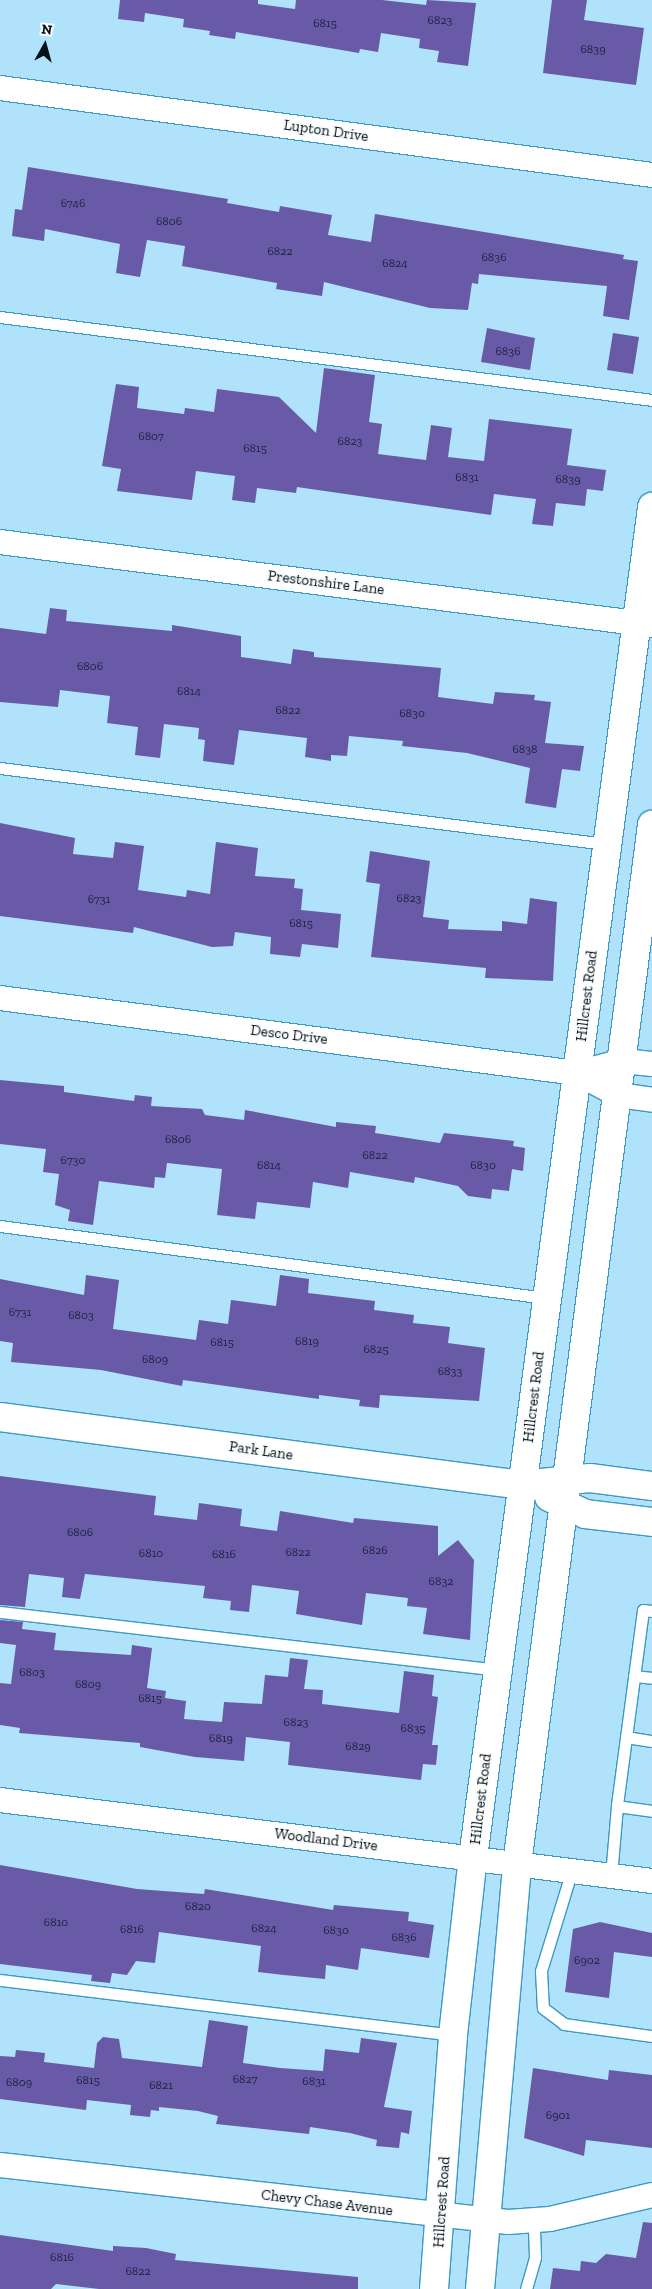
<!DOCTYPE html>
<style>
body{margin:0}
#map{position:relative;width:652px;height:2289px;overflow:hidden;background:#b0e2fb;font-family:"Zilla Slab",serif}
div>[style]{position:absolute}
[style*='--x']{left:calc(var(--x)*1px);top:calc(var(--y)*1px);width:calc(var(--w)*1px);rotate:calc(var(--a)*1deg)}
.building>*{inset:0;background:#685aa7}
.roads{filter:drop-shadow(1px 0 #3c99c1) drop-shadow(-1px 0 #3c99c1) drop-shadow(0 1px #3c99c1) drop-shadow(0 -1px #3c99c1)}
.lane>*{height:11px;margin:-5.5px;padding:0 5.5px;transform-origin:5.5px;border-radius:5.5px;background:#fff}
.street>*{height:24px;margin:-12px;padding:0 12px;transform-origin:12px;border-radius:12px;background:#fff}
.secondary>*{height:28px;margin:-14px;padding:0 14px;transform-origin:14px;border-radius:14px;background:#fff}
span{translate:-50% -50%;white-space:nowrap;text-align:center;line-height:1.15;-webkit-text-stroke:4px #fafbfa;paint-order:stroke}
.number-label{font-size:12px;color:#1b233d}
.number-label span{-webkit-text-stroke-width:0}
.street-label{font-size:15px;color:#01111a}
.north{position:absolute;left:20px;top:20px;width:50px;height:50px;-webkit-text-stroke:4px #fafbfa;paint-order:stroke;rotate:7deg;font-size:14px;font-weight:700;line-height:20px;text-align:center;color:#01111a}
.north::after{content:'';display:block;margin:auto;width:18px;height:22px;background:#01111a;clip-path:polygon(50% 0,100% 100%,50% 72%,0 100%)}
</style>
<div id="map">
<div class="building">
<div style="clip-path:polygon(120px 0,258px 0,258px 4px,295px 9px,296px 0,382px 0,426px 5px,427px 0,476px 3px,468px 66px,437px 62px,439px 51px,419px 48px,420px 39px,381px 33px,378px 52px,360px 49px,359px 53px,236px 32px,235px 39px,209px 35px,210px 31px,183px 27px,184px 19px,145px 13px,144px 22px,118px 19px)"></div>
<div style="clip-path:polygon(552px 0,587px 0,584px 20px,644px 28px,636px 85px,543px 73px)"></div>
<div style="clip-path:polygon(28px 167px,228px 199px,227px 203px,279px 212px,280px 206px,332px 215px,328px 235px,371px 242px,375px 214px,624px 255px,623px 259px,638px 261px,629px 320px,603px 316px,607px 286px,479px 274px,478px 284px,472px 283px,468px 310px,430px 308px,324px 282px,322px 296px,276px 289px,277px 283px,182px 266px,185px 246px,147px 240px,140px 277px,116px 273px,120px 244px,45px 229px,44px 241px,12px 236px,15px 209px,22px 210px)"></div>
<div style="clip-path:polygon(487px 328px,535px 338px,530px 370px,481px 362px)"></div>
<div style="clip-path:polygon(613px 333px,639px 337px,633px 374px,607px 370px)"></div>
<div style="clip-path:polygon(324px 368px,375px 375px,369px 422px,382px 424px,378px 454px,426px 460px,431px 425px,452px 428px,448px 457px,484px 461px,489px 419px,572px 429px,567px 465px,606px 470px,603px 491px,587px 489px,585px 506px,556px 503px,553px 526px,532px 524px,536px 499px,494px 494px,491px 515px,297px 487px,296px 493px,257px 488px,255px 503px,232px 500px,235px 476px,196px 471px,192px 500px,117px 491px,121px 469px,102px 466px,116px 384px,139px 387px,137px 408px,184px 414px,185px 408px,214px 412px,217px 389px,279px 397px,316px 433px)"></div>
<div style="clip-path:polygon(50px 608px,67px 610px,66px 621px,172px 631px,172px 625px,241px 636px,241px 657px,291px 664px,293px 649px,314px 652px,314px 657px,441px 668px,438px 697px,493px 704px,495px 692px,535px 695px,534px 700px,551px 702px,545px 743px,584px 746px,580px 771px,562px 769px,556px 808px,525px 803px,530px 768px,467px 753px,402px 746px,403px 741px,349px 736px,347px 756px,331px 755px,331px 761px,305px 757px,307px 738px,239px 730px,234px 765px,203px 761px,205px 740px,198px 739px,199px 728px,164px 724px,160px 758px,135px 755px,138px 727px,107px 723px,110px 696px,60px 690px,58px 707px,0 702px,0 628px,46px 634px)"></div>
<div style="clip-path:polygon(0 823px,75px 838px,73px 854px,113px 858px,115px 842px,144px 846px,138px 890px,186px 897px,187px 890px,210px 894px,216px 842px,258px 848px,255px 876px,295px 879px,294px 888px,303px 889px,301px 910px,341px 914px,338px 948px,302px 944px,300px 957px,270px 954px,271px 937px,235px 932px,233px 946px,212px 947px,134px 927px,133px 933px,0 916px)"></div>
<div style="clip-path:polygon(370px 851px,430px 861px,423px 917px,449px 920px,448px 929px,502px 931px,502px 921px,527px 924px,530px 898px,557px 902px,553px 981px,485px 978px,486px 968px,371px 957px,380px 884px,366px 882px)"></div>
<div style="clip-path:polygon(0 1080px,64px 1086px,64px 1092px,134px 1101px,135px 1095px,152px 1097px,151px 1106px,202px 1109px,205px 1115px,244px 1120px,245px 1110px,336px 1127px,336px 1122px,376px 1126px,375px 1133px,440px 1143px,444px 1133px,514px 1141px,513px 1146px,525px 1148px,523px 1171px,512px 1169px,509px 1191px,492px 1189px,491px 1199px,468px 1196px,458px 1186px,415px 1177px,414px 1183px,350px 1172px,348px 1188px,313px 1182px,310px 1208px,257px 1202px,255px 1219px,217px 1215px,222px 1169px,167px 1163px,165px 1178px,155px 1177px,154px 1188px,99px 1181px,93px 1225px,68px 1221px,70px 1210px,55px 1205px,59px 1174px,43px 1172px,46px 1149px,0 1144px)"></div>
<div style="clip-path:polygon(86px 1275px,119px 1280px,113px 1329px,196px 1340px,199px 1320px,228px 1324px,231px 1300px,276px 1306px,280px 1275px,309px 1279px,308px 1293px,375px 1301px,374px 1310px,414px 1315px,413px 1323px,450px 1327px,448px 1343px,485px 1348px,479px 1401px,380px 1395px,379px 1408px,359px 1406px,360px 1400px,319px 1395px,319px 1399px,183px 1380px,182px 1386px,101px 1370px,11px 1362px,13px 1343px,0 1341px,0 1279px,84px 1295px)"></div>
<div style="clip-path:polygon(0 1476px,156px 1496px,154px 1515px,197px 1520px,199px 1503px,242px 1509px,240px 1526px,277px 1531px,280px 1511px,353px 1523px,354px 1518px,438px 1526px,438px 1556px,458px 1540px,474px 1560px,470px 1640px,423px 1634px,427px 1608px,407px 1606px,408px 1598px,366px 1593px,362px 1625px,296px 1614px,299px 1591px,252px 1585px,249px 1612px,230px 1610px,231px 1601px,203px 1598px,205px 1586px,85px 1574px,80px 1599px,62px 1597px,64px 1578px,29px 1574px,25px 1607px,0 1605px)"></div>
<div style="clip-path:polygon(0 1620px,23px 1622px,22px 1629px,56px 1633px,54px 1650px,131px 1655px,132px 1645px,152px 1648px,147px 1688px,166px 1691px,165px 1698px,186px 1701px,184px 1719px,222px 1722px,224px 1702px,262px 1704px,265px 1675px,288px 1677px,290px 1658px,308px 1660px,304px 1689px,323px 1690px,322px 1704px,399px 1713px,404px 1671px,434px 1675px,432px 1696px,438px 1697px,432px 1745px,438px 1745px,436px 1765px,423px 1764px,421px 1780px,288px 1765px,290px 1742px,246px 1737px,244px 1761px,195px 1757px,140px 1747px,140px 1743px,19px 1733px,20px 1728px,0 1725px,0 1683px,11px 1684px,16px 1645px,0 1643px)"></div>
<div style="clip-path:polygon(0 1865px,137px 1889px,204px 1894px,205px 1889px,333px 1910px,334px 1905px,409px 1912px,408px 1921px,434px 1925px,429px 1958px,361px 1948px,358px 1970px,326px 1965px,325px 1979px,284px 1975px,258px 1972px,261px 1946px,159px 1932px,155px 1963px,136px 1961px,127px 1975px,112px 1973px,110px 1983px,91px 1981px,92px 1975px,0 1964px)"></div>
<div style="clip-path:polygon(600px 1922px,652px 1933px,652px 1957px,614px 1952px,609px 1998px,565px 1992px,573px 1929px)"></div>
<div style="clip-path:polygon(209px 2020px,248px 2026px,243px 2063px,280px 2068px,323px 2071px,325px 2049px,359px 2053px,361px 2038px,397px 2043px,384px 2107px,412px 2111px,409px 2134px,401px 2132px,399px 2148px,376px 2146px,377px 2140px,350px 2133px,310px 2127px,309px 2134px,216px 2124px,218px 2116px,198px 2111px,159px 2107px,159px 2111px,151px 2110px,150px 2117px,130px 2115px,131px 2105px,87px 2100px,86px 2110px,0 2099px,0 2056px,15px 2057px,16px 2050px,45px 2053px,44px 2062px,94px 2068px,97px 2043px,103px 2037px,119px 2039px,122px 2058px,202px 2067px)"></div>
<div style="clip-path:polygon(533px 2068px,608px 2080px,609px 2070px,652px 2075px,652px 2148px,586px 2140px,584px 2156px,524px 2138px)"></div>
<div style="clip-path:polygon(643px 2222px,652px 2223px,652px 2289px,550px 2289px,553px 2268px,580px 2271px,581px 2261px,596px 2263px,606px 2254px,636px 2258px)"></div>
<div style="clip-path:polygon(0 2235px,113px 2251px,113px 2246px,146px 2248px,176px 2254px,175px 2260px,358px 2277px,358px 2289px,99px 2289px,56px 2284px,51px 2289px,0 2289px)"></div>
</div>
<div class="roads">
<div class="lane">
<div style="--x:0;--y:317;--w:657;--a:7.25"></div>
<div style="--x:0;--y:768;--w:611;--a:7.15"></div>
<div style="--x:0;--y:1226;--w:551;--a:7.51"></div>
<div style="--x:652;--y:1611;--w:9;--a:-174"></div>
<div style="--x:643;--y:1610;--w:198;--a:97.6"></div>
<div style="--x:617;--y:1806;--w:35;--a:8"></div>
<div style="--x:0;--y:1612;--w:501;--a:6.64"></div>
<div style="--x:634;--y:1676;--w:18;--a:6"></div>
<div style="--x:626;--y:1737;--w:26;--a:9"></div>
<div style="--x:572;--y:1870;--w:106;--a:107.1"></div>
<div style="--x:541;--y:1971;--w:37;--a:87"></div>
<div style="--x:543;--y:2008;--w:26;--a:37"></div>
<div style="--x:564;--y:2024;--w:89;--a:7.8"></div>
<div style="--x:611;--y:1876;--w:70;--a:-85.1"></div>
<div style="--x:0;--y:1980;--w:456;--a:6.9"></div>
<div style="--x:526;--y:2289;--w:33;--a:-74"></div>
<div style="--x:535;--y:2257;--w:36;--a:-92"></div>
</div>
<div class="street">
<div style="--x:0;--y:88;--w:658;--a:7.6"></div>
<div style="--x:0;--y:542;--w:657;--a:7.25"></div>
<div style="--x:0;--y:998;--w:582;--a:7.41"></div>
<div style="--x:577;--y:1073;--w:47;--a:28.2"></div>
<div style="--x:618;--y:1095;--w:34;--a:8"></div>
<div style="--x:577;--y:1073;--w:48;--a:-14.6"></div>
<div style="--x:623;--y:1061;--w:29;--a:6"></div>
<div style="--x:0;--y:1800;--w:657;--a:7.08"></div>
<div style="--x:0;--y:2165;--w:511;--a:6.4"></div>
<div style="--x:508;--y:2222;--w:42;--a:-4.1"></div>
<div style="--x:550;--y:2219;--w:105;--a:-13.2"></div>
</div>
<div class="secondary">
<div style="--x:0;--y:1417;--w:526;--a:7.42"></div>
<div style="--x:522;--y:1485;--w:68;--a:-5.9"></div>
<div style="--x:590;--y:1478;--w:63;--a:7.4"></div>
<div style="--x:549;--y:1497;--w:40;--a:25"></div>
<div style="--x:585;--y:1514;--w:67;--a:6.8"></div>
<div style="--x:434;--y:2289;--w:255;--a:-85.7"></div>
<div style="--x:453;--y:2035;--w:178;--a:-83.6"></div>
<div style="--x:473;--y:1858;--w:1363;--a:-82.45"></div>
<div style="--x:480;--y:2289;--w:427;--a:-85"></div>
<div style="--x:517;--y:1864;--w:1048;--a:-82.6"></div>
</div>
</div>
<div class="number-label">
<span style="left:440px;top:21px">6823</span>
<span style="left:325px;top:24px">6815</span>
<span style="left:593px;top:50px">6839</span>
<span style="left:73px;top:204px">6746</span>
<span style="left:169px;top:222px">6806</span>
<span style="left:280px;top:252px">6822</span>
<span style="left:494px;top:258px">6836</span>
<span style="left:395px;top:264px">6824</span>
<span style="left:508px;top:352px">6836</span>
<span style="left:151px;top:437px">6807</span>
<span style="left:350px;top:442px">6823</span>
<span style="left:255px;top:449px">6815</span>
<span style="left:467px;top:478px">6831</span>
<span style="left:568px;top:480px">6839</span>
<span style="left:90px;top:667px">6806</span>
<span style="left:189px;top:692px">6814</span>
<span style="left:288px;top:711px">6822</span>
<span style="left:412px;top:714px">6830</span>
<span style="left:525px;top:750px">6838</span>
<span style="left:409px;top:899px">6823</span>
<span style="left:99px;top:900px">6731</span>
<span style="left:301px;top:924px">6815</span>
<span style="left:178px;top:1140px">6806</span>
<span style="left:375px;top:1156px">6822</span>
<span style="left:73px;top:1161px">6730</span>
<span style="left:269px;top:1166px">6814</span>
<span style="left:483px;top:1166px">6830</span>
<span style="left:20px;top:1313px">6731</span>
<span style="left:81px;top:1316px">6803</span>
<span style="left:307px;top:1342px">6819</span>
<span style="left:222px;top:1343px">6815</span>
<span style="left:376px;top:1350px">6825</span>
<span style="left:155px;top:1360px">6809</span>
<span style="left:450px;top:1372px">6833</span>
<span style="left:80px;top:1533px">6806</span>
<span style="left:375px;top:1551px">6826</span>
<span style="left:298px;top:1553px">6822</span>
<span style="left:151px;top:1554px">6810</span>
<span style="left:224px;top:1555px">6816</span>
<span style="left:441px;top:1582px">6832</span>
<span style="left:32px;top:1673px">6803</span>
<span style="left:88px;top:1685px">6809</span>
<span style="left:150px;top:1699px">6815</span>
<span style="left:296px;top:1723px">6823</span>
<span style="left:413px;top:1729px">6835</span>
<span style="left:221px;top:1739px">6819</span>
<span style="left:358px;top:1747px">6829</span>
<span style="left:198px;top:1907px">6820</span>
<span style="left:56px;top:1923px">6810</span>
<span style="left:264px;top:1929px">6824</span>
<span style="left:132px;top:1930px">6816</span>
<span style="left:336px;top:1931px">6830</span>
<span style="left:404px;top:1938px">6836</span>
<span style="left:587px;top:1961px">6902</span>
<span style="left:245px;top:2080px">6827</span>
<span style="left:88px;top:2081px">6815</span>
<span style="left:314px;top:2082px">6831</span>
<span style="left:19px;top:2083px">6809</span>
<span style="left:161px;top:2086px">6821</span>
<span style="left:558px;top:2116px">6901</span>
<span style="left:62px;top:2258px">6816</span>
<span style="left:138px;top:2272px">6822</span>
</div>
<div class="street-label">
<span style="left:326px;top:131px;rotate:8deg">Lupton Drive</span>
<span style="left:326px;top:583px;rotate:7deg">Prestonshire Lane</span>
<span style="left:587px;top:996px;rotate:-83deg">Hillcrest Road</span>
<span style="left:289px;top:1035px;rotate:7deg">Desco Drive</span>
<span style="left:534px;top:1397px;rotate:-83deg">Hillcrest Road</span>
<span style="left:261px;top:1451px;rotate:8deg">Park Lane</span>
<span style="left:481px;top:1799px;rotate:-83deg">Hillcrest Road</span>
<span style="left:326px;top:1840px;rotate:7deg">Woodland Drive</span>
<span style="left:442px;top:2202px;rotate:-86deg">Hillcrest Road</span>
<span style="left:327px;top:2203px;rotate:7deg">Chevy Chase Avenue</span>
</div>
<div class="north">N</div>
</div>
